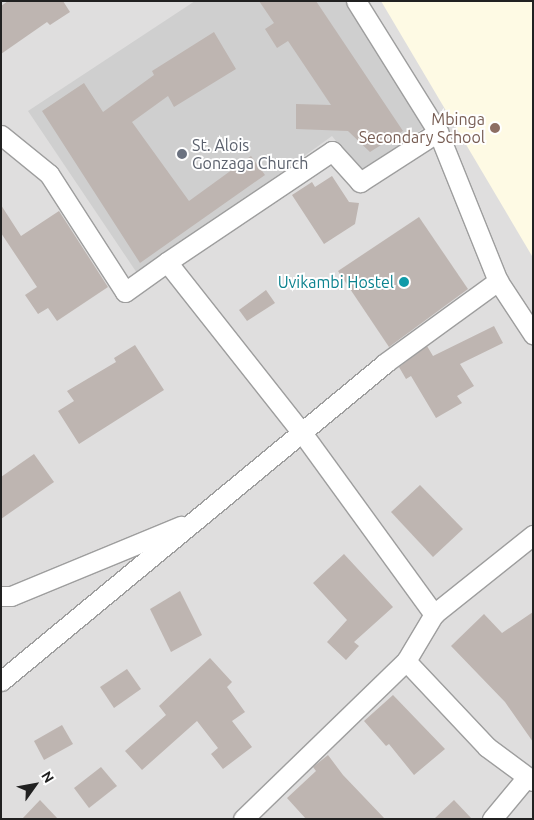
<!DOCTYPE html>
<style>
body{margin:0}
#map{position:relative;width:534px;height:820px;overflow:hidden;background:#f1ece8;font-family:Ubuntu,sans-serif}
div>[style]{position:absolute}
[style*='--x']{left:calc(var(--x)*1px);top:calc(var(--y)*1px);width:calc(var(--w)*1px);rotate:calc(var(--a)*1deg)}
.residential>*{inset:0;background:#dfdede}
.education>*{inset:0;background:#fefae4}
.religious>*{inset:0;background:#cfcfcf}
.building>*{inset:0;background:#beb5b1}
.roads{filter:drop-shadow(1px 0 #9e9e9e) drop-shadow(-1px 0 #9e9e9e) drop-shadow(0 1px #9e9e9e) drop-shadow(0 -1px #9e9e9e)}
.minor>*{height:19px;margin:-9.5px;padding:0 9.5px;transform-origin:9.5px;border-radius:9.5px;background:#fff}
.dots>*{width:14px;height:14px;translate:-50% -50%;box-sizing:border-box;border:2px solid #fff;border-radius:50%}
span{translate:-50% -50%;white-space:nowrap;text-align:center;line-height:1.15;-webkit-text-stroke:4px #fff;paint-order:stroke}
.education-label{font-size:16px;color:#785e54}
.right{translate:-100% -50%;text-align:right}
.worship-label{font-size:16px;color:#5b616d}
.left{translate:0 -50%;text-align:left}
.culture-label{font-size:16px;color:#0d838f}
.frame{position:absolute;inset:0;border:2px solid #212121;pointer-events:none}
.north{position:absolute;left:10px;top:760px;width:50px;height:50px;-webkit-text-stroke:4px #fff;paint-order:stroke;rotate:58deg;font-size:14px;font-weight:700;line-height:20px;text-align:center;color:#212121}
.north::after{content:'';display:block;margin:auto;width:18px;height:22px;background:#212121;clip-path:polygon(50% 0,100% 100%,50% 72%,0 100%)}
</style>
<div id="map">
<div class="residential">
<div style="clip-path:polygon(1px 1px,533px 1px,533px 819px,1px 819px)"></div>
</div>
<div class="education">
<div style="clip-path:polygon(381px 1px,533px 1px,532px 256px)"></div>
</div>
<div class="religious">
<div style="clip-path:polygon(195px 1px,346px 1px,425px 127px,361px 172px,332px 136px,139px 276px,28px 111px)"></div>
</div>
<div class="building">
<div style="clip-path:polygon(8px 1px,63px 1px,70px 12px,50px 25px,47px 22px,1px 54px,1px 6px)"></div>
<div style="clip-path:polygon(259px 1px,316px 1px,403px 131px,370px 152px,348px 131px,296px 129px,296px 104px,331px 105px,288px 41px,277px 48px,265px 29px,274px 23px)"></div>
<div style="clip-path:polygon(214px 32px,236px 69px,174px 107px,168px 96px,132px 122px,189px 201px,251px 156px,265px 175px,140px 263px,42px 111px,84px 83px,103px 112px,154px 75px,152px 71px)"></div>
<div style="clip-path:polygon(332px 176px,349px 202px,359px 203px,355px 224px,324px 244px,292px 195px,312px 182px,315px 187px)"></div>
<div style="clip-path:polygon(1px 205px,21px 236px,59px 211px,108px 287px,57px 321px,48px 308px,38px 314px,25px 295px,37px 287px,1px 233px)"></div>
<div style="clip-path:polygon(419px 217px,468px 289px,389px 347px,338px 271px)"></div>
<div style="clip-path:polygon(266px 290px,275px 303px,247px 321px,239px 310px)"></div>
<div style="clip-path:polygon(494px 326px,503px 343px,460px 364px,474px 386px,457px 396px,462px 403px,436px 418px,411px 376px,406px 379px,399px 367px,427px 346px,433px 356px)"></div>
<div style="clip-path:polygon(135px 345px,164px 390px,79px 444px,58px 411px,74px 401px,67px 391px,116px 362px,114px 358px)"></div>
<div style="clip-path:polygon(34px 454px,54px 482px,1px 519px,1px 477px)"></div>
<div style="clip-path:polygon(420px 485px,463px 529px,433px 557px,391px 512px)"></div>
<div style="clip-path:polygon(344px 554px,393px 607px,354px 642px,359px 646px,346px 660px,327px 642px,347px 620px,313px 583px)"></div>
<div style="clip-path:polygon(180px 591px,202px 635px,171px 652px,150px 609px)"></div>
<div style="clip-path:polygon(533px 612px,533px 742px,505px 702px,451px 646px,484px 614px,502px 633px)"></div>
<div style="clip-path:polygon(210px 658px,232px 682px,227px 687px,245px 712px,232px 721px,252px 747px,223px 769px,211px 754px,218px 748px,197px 721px,142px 770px,125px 751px,166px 715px,159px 706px)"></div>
<div style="clip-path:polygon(127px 669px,141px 689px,114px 708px,100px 687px)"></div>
<div style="clip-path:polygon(393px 695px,445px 749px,414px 775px,389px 744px,386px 746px,364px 721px)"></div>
<div style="clip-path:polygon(62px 725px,73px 744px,44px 760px,34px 741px)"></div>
<div style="clip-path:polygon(328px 755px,343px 775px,385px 819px,306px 819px,287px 798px,316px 771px,313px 767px)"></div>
<div style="clip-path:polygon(101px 767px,117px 786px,89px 808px,74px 788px)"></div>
<div style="clip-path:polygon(40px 800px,58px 819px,22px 819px)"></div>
<div style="clip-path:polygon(454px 800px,472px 819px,434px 819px)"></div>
</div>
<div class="roads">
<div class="minor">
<div style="--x:356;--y:1;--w:155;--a:58"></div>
<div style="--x:438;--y:132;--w:161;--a:68.1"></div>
<div style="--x:498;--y:281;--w:64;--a:56.6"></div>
<div style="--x:1;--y:135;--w:62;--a:39.1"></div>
<div style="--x:49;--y:174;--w:140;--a:57.2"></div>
<div style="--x:125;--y:292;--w:52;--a:-35.5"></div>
<div style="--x:167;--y:262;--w:219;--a:51.7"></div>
<div style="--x:303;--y:434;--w:223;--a:54"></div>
<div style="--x:167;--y:262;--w:199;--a:-33.9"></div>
<div style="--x:332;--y:151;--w:42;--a:47.9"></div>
<div style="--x:360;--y:182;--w:93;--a:-32.7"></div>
<div style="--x:1;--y:596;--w:10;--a:0"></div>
<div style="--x:11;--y:596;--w:184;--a:-22.4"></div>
<div style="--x:406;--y:661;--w:118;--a:46.7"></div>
<div style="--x:487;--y:747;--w:57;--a:36.5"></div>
<div style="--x:1;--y:681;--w:499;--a:-39.6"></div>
<div style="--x:385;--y:363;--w:140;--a:-36"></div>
<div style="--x:243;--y:819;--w:227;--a:-44.1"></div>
<div style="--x:406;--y:661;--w:55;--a:-59.2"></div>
<div style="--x:434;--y:614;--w:127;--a:-38.6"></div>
<div style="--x:492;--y:819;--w:53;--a:-50.3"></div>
</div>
</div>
<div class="dots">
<div style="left:495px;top:128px;background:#8d6e63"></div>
<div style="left:182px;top:154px;background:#6b7280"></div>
<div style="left:404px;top:282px;background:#0f9aa8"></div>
</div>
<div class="education-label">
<span class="right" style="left:485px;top:128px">Mbinga<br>Secondary School</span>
</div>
<div class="worship-label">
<span class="left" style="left:192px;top:154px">St. Alois<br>Gonzaga Church</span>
</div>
<div class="culture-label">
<span class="right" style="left:394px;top:282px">Uvikambi Hostel</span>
</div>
<div class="frame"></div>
<div class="north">N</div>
</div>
